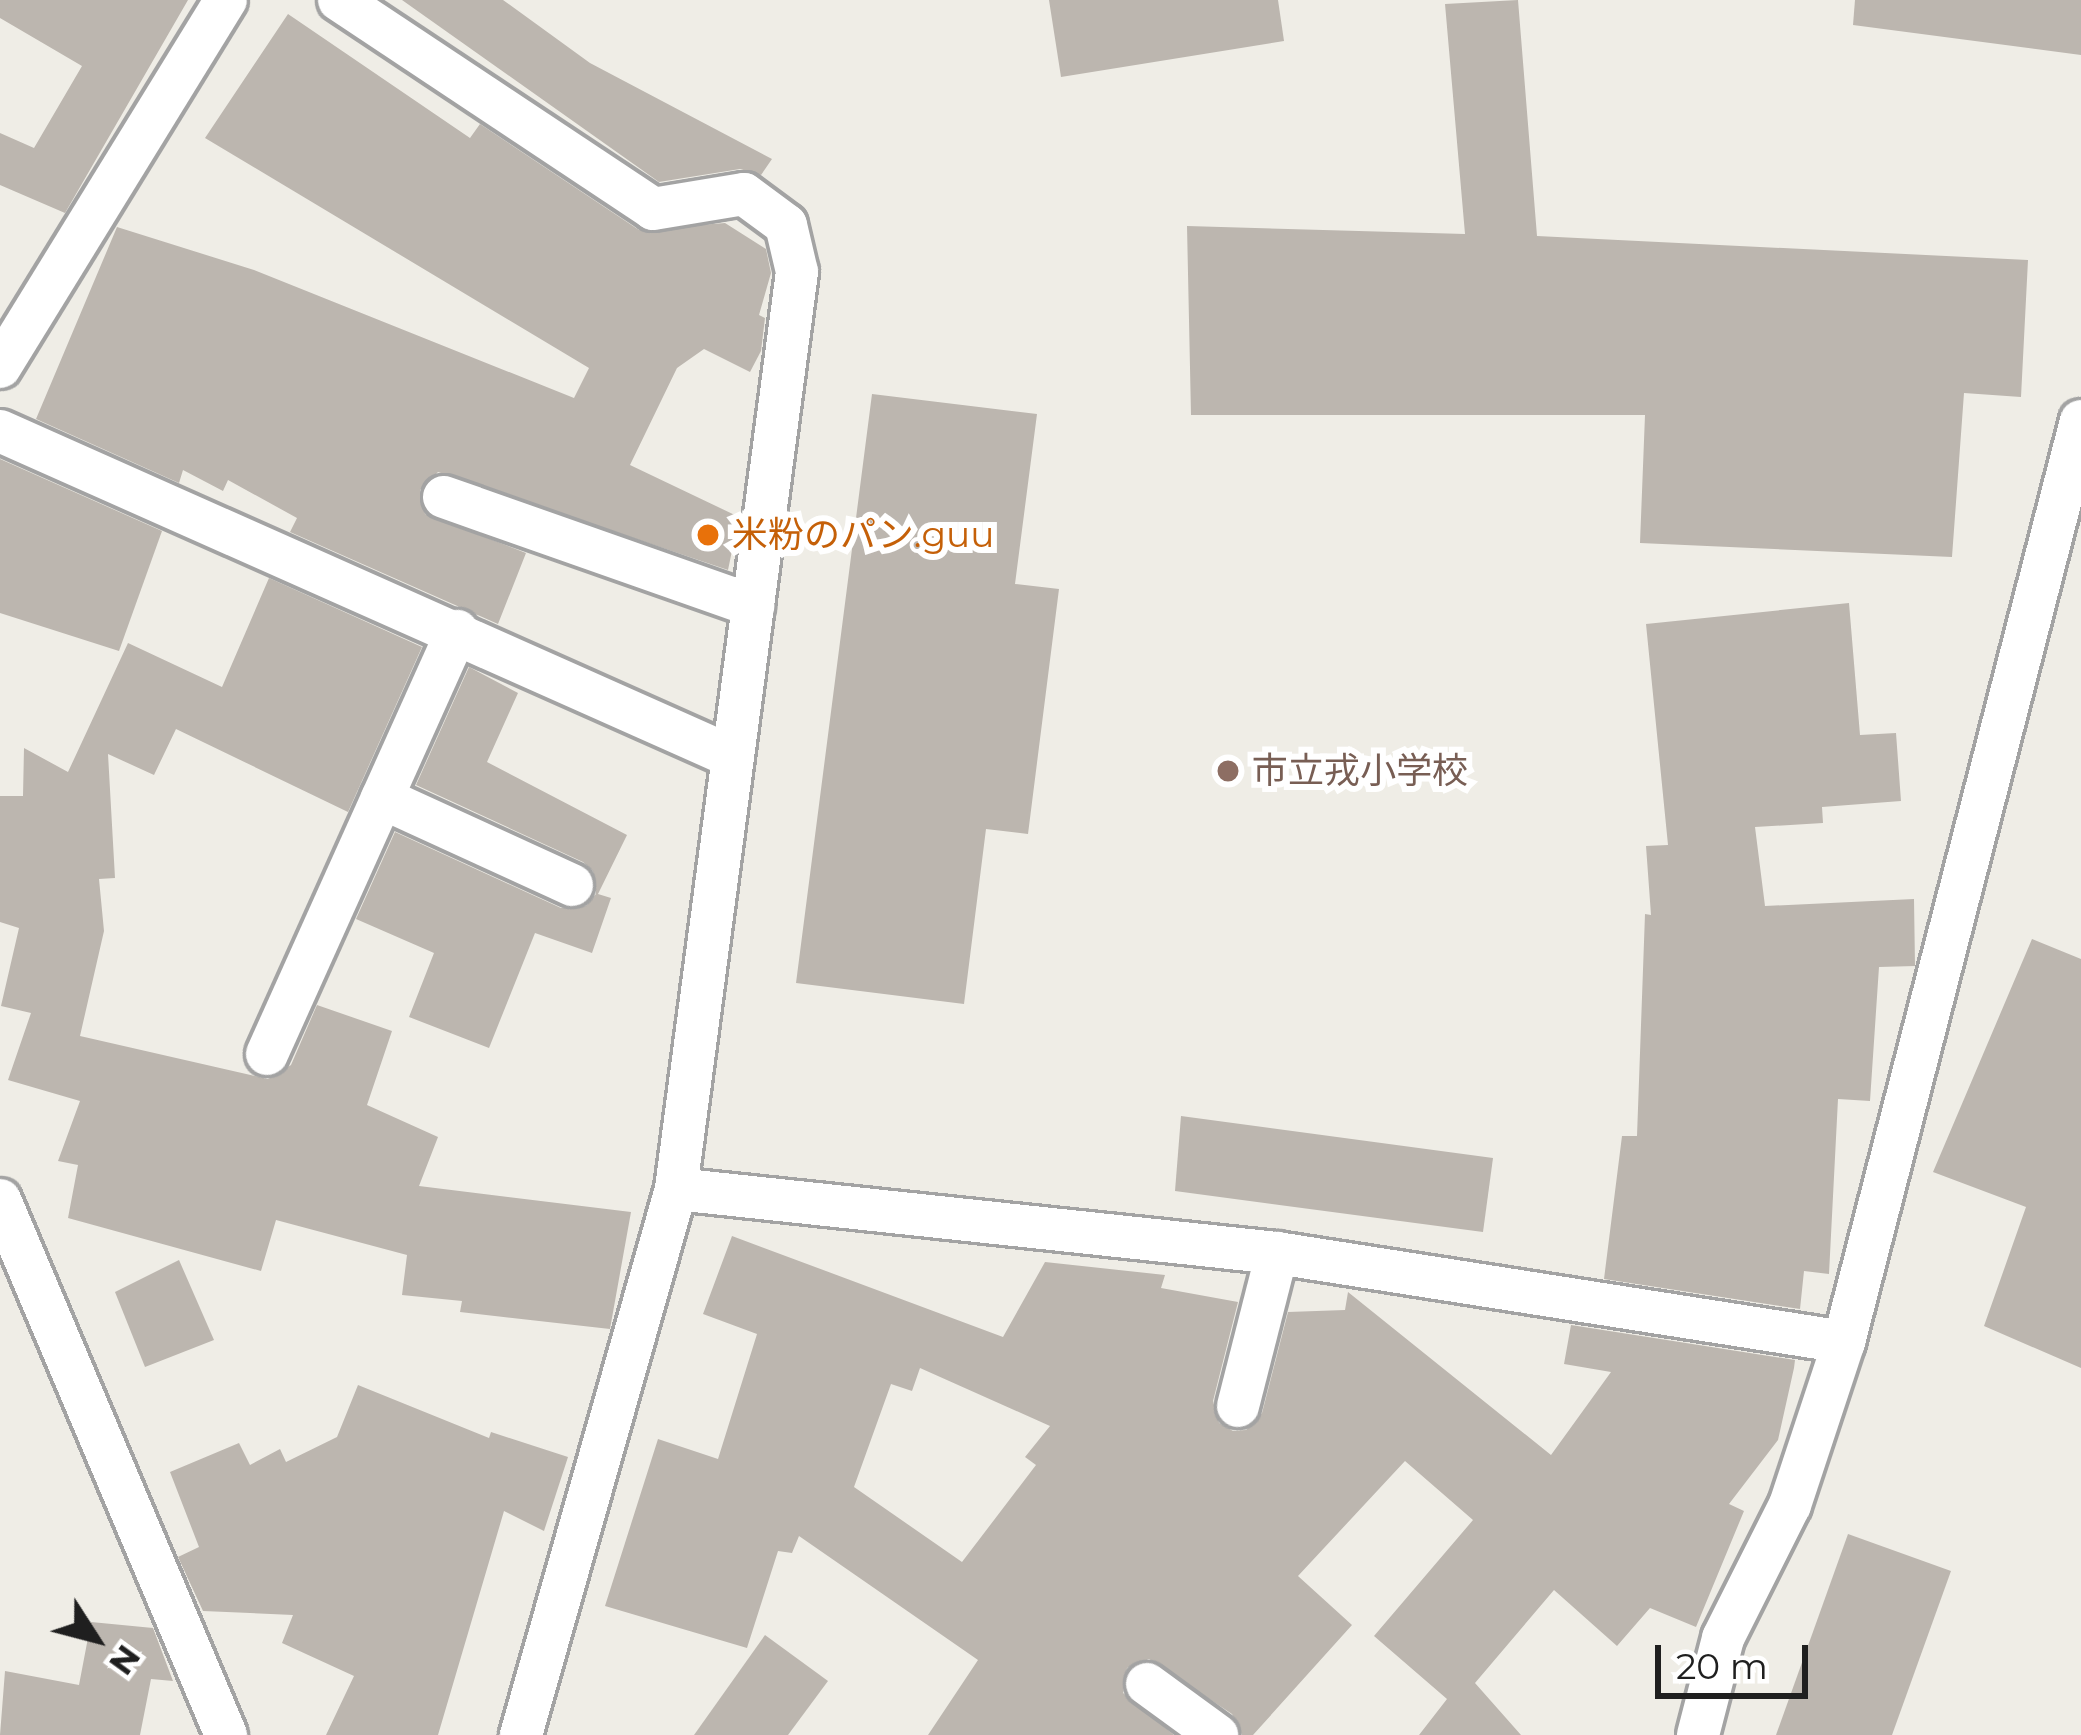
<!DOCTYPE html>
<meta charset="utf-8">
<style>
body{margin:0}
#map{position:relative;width:2081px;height:1735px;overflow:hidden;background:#efede6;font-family:Montserrat,"Noto Sans JP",sans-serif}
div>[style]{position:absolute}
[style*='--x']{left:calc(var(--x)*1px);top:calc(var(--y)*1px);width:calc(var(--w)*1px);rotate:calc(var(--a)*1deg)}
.building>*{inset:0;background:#bcb6af}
.roads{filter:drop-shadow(3px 0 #a3a3a3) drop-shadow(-3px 0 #a3a3a3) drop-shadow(0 3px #a3a3a3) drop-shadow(0 -3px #a3a3a3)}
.street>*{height:42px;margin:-21px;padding:0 21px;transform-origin:21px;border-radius:21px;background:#fff}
.dots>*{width:33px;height:33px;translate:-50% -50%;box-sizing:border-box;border:6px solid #fff;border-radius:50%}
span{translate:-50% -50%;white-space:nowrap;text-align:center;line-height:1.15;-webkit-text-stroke:12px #fff;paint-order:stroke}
.food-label{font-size:36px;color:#c56008}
.left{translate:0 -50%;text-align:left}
.education-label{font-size:36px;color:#785e54}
.north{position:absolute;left:36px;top:1579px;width:120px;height:120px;-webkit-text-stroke:9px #fff;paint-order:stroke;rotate:126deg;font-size:33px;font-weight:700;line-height:48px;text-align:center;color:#1f1f1f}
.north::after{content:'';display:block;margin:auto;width:42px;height:54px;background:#1f1f1f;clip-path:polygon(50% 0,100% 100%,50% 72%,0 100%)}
.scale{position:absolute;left:1655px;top:1645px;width:153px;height:54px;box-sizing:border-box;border:6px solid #1f1f1f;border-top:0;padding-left:15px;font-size:36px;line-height:42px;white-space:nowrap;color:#1f1f1f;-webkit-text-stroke:9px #fff;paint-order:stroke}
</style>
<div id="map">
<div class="building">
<div style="clip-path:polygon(0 0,188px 0,65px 213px,0 185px,0 133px,34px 148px,82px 66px,0 18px)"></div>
<div style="clip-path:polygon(402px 0,503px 0,590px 63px,772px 159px,761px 175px,740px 169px,659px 182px)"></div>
<div style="clip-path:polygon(1049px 0,1278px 0,1284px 41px,1061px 77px)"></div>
<div style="clip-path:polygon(1518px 0,1537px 236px,2028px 260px,2021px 397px,1964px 393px,1952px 557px,1640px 543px,1645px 415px,1191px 415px,1187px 226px,1465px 234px,1445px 4px)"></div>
<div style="clip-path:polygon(1855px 0,2081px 0,2081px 55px,1853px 25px)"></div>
<div style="clip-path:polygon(288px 14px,470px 138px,480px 124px,639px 230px,725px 223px,766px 249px,771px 273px,759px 315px,765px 318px,761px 351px,750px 372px,704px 349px,677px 368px,630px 465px,739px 517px,728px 570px,438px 472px,420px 490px,425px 514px,526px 553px,498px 624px,290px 532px,297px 518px,228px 480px,223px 491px,183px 470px,179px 483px,36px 419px,117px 227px,254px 270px,574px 398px,589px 368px,205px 138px)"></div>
<div style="clip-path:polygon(872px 394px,1037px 414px,1015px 584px,1059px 589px,1028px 834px,986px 829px,964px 1004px,796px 983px)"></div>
<div style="clip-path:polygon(0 459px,162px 531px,119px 651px,0 613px)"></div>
<div style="clip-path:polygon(269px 578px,422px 647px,348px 812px,176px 729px,154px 775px,108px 754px,115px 878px,99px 879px,104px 931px,80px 1036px,268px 1079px,291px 1065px,317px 1005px,392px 1031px,367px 1105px,438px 1137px,419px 1186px,631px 1212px,610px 1329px,460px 1312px,462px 1301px,402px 1295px,407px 1255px,276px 1220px,261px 1271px,68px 1218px,78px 1165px,58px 1161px,80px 1101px,8px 1080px,31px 1013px,1px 1006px,19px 928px,0 922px,0 796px,23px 796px,24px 748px,68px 772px,128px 643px,222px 687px)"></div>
<div style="clip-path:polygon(1849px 603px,1860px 735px,1896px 733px,1901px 801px,1822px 807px,1823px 823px,1755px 827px,1765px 906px,1914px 899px,1915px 966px,1879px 967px,1870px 1101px,1838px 1099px,1829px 1274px,1804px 1271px,1800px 1309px,1604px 1279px,1622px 1136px,1637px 1136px,1645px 914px,1651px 915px,1646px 846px,1668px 845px,1646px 624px)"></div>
<div style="clip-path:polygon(469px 667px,518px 693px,487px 762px,627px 835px,598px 894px,611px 898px,592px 953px,535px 933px,489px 1048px,409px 1017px,434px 953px,356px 919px,395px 832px,561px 908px,586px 906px,596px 894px,593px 871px,583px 862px,416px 785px)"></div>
<div style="clip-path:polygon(2032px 939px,2081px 959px,2081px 1368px,1984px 1326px,2026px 1207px,1933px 1172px)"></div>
<div style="clip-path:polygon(1181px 1116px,1493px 1158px,1483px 1232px,1175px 1191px)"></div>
<div style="clip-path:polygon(evenodd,732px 1236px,1003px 1337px,1045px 1262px,1165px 1275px,1161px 1288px,1238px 1302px,1213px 1401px,1219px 1423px,1233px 1431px,1246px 1430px,1262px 1413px,1288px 1312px,1345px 1310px,1348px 1292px,1551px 1455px,1611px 1372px,1564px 1364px,1571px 1325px,1795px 1360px,1794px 1368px,1778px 1440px,1729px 1504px,1744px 1511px,1696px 1627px,1650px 1608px,1617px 1646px,1554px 1590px,1475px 1683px,1521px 1735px,1419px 1735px,1447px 1699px,1374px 1636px,1473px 1520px,1405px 1461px,1298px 1576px,1352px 1625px,1253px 1735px,1242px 1735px,1232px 1714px,1149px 1659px,1127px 1668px,1123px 1693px,1174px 1735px,928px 1735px,978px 1660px,799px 1536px,792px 1553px,778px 1551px,747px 1648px,605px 1606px,658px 1439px,718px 1459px,757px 1334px,703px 1314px,732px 1236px,920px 1368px,1050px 1426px,1025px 1457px,1036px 1465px,962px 1562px,854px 1487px,891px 1384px,912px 1391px,920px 1368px)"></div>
<div style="clip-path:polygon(179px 1260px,214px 1340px,145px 1367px,115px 1292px)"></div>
<div style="clip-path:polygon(358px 1385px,489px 1438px,491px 1432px,568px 1457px,544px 1531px,504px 1511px,438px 1735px,326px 1735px,354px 1676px,282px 1643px,293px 1615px,203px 1611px,178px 1557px,199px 1547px,170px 1472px,239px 1443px,250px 1465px,280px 1449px,286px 1462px,337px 1437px)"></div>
<div style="clip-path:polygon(1848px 1534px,1951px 1571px,1892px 1735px,1776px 1735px)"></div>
<div style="clip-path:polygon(91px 1622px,153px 1628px,173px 1681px,151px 1679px,140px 1735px,0 1735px,5px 1671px,79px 1685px)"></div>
<div style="clip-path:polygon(765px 1635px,828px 1681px,788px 1735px,694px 1735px)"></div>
</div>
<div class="roads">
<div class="street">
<div style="--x:339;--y:0;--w:377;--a:33.6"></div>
<div style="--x:653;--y:209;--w:92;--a:-9.4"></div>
<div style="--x:744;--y:194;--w:52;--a:36.4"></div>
<div style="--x:786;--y:225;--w:48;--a:76.8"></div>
<div style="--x:797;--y:272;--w:925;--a:97.52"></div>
<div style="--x:676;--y:1189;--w:568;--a:105.85"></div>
<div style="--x:0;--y:367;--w:431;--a:-58.4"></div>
<div style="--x:0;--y:431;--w:802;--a:23.98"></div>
<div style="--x:444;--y:497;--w:328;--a:19.4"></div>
<div style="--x:382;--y:798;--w:209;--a:24.6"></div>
<div style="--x:267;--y:1054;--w:464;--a:-65.8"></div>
<div style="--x:676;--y:1189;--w:604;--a:6.08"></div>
<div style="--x:1277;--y:1253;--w:574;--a:8.92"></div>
<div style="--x:0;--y:1200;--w:581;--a:67.1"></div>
<div style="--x:1238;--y:1406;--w:158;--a:-75.7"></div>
<div style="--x:1147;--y:1684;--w:87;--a:36.1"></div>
<div style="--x:1698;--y:1735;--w:100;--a:-75.5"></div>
<div style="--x:1723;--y:1638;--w:149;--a:-63.3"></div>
<div style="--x:1790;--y:1505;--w:172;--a:-71.7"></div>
<div style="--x:1844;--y:1342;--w:951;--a:-75.57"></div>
</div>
</div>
<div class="dots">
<div style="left:708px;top:535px;background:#e8710a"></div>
<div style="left:1228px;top:771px;background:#8d6e63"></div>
</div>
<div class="food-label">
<span class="left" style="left:732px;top:535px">米粉のパン.guu</span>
</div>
<div class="education-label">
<span class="left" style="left:1252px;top:771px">市立戎小学校</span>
</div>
<div class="north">N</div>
<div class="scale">20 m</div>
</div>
